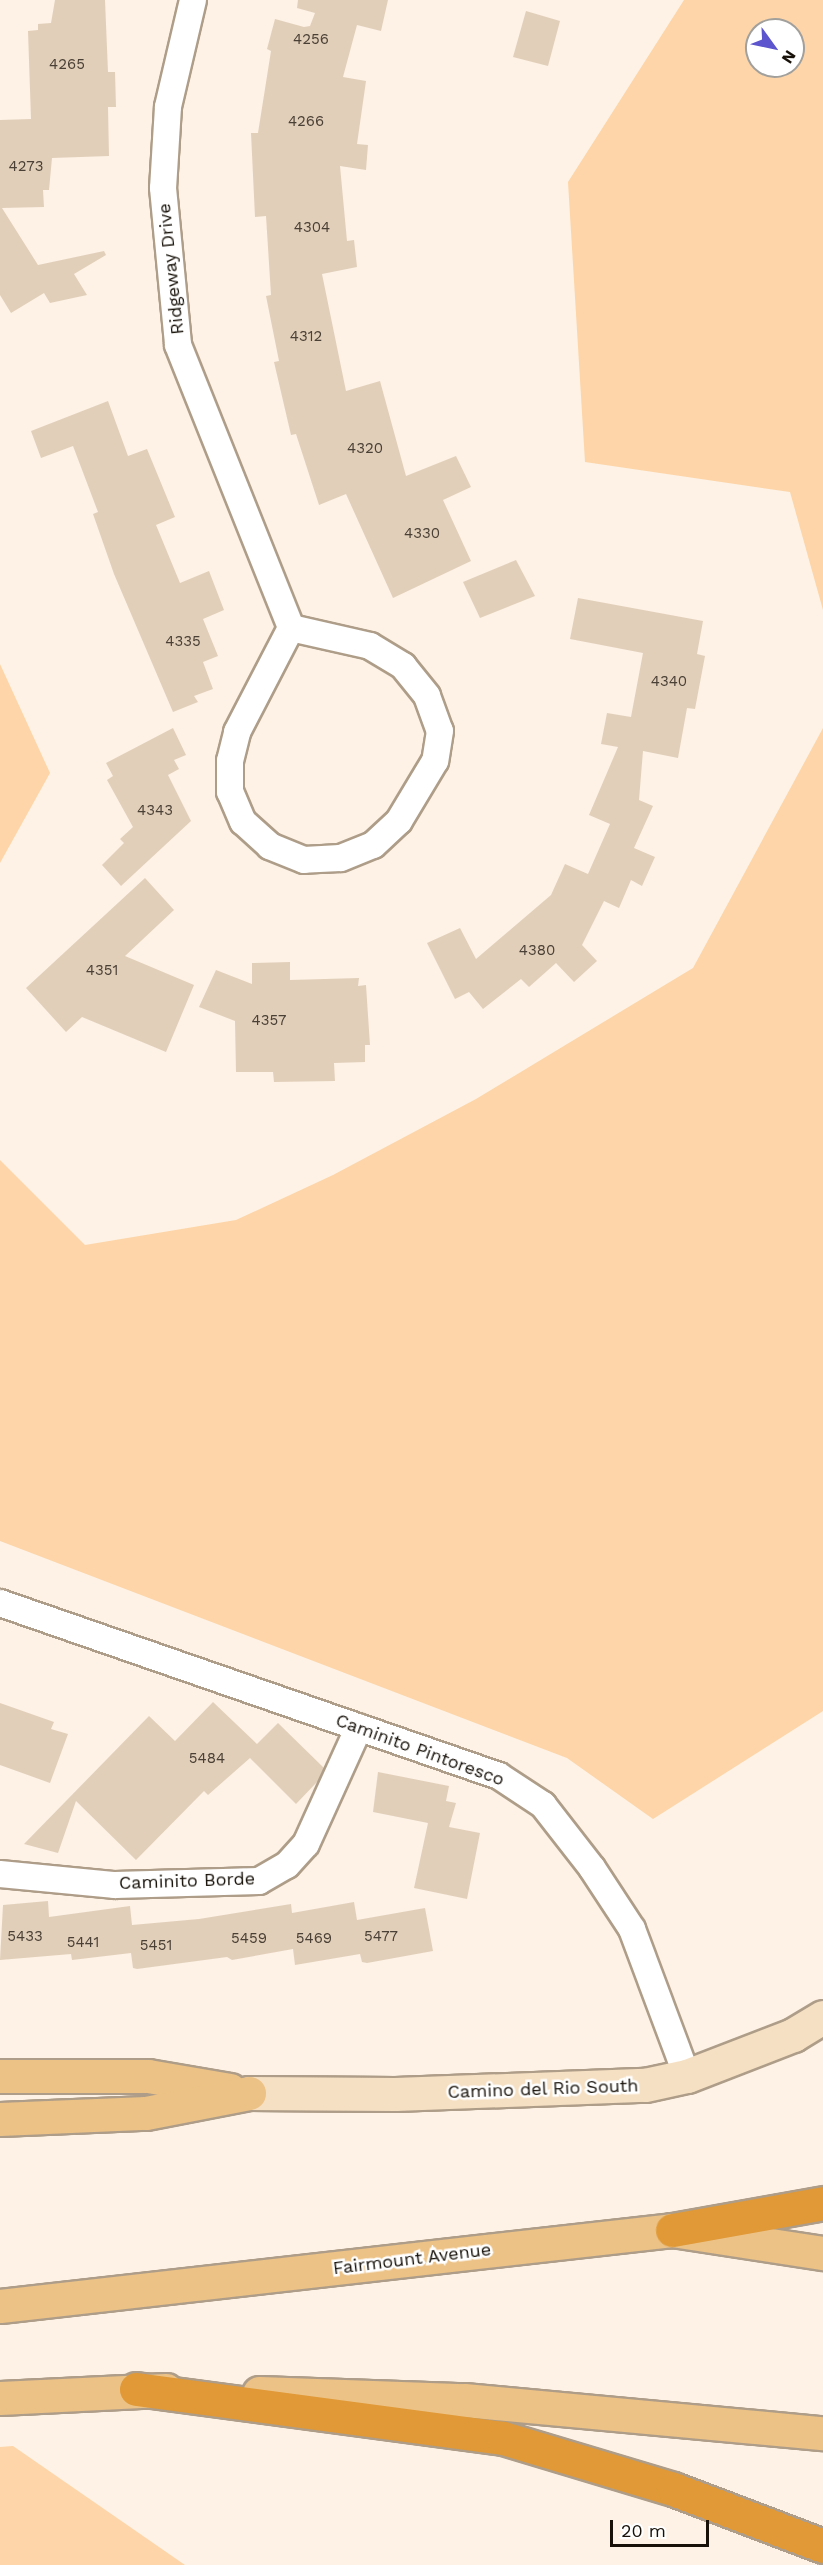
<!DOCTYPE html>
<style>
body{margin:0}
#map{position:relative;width:823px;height:2565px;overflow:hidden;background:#fdf2e5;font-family:"Work Sans",sans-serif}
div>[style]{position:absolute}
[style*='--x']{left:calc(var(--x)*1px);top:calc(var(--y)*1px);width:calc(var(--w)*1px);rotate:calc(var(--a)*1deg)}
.green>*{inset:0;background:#fdd5a8}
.building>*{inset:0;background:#e2cfba}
.roads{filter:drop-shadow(2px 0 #ae9d88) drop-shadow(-2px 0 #ae9d88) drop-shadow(0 2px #ae9d88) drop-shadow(0 -2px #ae9d88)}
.street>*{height:26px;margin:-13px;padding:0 13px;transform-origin:13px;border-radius:13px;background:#fff}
.secondary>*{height:33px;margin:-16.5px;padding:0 16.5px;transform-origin:16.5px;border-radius:16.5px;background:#f6e0c3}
.primary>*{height:33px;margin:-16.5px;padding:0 16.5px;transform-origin:16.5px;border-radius:16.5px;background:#ecc286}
.highway>*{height:33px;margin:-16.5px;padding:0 16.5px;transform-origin:16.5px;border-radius:16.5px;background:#e09936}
span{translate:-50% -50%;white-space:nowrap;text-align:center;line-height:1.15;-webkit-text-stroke:5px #fff;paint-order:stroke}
.number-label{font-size:15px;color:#4a4035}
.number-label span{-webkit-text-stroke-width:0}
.street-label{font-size:18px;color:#171109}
.north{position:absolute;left:745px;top:18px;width:60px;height:60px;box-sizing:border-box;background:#fff;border:2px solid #a2a09d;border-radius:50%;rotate:123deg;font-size:16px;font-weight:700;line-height:24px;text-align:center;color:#171109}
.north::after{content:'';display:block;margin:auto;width:21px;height:27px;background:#5c55cd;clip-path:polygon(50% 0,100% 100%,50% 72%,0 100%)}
.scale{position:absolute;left:610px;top:2520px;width:99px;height:27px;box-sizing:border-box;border:3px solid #171109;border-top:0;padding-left:8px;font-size:18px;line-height:21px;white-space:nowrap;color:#171109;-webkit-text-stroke:4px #fff;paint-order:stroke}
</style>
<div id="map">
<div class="green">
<div style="clip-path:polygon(evenodd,684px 0,823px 0,823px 610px,790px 492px,585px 462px,568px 182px,684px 0,757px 30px,793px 30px,793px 66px,757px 66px,757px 30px)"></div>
<div style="clip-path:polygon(0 664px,50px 773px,0 863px)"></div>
<div style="clip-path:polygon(823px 728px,823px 1711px,653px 1819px,567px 1758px,0 1541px,0 1160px,85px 1245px,236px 1220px,333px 1175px,476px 1099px,693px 968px)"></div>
<div style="clip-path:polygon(13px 2446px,185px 2565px,0 2565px,0 2447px)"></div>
</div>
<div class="building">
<div style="clip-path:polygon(55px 0,105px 0,108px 72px,115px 72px,116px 107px,108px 107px,109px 156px,52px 158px,49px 190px,43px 190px,44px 207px,2px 208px,38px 265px,104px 251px,106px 255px,74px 274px,87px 295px,50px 303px,44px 293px,11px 313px,0 295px,0 120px,31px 119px,28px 31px,38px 30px,38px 24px,51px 23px)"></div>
<div style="clip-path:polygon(298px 0,388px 0,381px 31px,357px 25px,343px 77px,366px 81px,357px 144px,368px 145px,366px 170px,340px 166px,347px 241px,354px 240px,357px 267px,322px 274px,346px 391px,380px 381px,406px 476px,456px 456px,471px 487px,443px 500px,471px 561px,393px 598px,346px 494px,319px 505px,296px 434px,291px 435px,274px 362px,279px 361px,266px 296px,271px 295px,266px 216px,255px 217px,251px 133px,258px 133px,271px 51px,267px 49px,275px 19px,304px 27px,310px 26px,315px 13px,297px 8px)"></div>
<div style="clip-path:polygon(526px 11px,560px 21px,548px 66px,513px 57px)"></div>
<div style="clip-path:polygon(108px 401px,128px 456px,147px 449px,175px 517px,156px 525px,180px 583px,209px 571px,224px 610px,203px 619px,218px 656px,203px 662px,213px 689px,194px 696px,198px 702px,173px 712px,114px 574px,93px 514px,98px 512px,73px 446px,41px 458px,31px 431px)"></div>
<div style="clip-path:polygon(516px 560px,535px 596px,480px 618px,463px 582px)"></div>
<div style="clip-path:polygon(578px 598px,703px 621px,697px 654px,705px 656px,695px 709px,687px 708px,678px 758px,643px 751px,639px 800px,653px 806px,634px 848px,655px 857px,642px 886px,631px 880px,619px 908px,604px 901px,582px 945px,597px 961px,574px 982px,556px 963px,529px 987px,521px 979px,483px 1009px,469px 992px,455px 999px,427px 943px,460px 928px,476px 959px,551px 895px,565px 864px,588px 874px,610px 824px,589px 815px,618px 747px,601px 744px,607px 713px,631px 717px,643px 653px,570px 639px)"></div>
<div style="clip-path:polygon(173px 728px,186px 755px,174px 760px,179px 769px,168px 775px,191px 821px,121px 886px,102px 865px,124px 843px,120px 839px,133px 827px,107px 780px,113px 776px,106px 763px)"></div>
<div style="clip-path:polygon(145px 878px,174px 910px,125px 956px,194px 985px,166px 1052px,82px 1017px,66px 1032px,26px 988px)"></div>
<div style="clip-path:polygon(290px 962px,290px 980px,359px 978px,358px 986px,366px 985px,370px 1045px,365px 1045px,365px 1062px,334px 1063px,335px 1081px,274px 1082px,273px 1072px,236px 1072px,235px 1021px,199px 1007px,216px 970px,252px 984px,252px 963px)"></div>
<div style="clip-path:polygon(213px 1702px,257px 1744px,278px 1723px,324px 1768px,318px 1781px,296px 1804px,250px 1758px,208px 1795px,204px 1791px,136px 1860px,76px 1801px,58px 1853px,24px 1844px,149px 1716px,175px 1741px)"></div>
<div style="clip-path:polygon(0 1703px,54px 1722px,51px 1729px,68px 1734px,50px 1783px,0 1765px)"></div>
<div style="clip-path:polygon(378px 1772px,449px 1786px,446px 1801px,456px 1803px,449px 1827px,480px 1833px,467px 1899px,414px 1888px,428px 1823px,373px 1812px)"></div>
<div style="clip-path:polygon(48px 1901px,49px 1917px,130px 1906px,132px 1925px,199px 1919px,291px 1904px,292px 1913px,354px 1902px,357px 1920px,425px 1908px,433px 1951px,367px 1963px,362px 1962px,360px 1954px,295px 1965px,293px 1949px,232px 1960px,227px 1957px,137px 1969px,133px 1968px,131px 1953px,72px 1960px,71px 1954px,0 1960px,3px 1905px)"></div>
</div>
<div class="roads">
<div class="street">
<div style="--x:193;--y:0;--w:110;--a:103.2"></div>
<div style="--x:168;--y:107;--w:81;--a:93.5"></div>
<div style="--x:163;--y:188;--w:158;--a:84.5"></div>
<div style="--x:178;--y:345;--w:305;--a:68.2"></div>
<div style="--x:291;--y:628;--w:81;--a:12.8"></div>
<div style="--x:370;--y:646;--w:39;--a:31"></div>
<div style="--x:403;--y:666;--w:38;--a:51"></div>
<div style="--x:427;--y:696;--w:37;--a:70"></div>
<div style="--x:440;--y:731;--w:30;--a:99"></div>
<div style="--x:435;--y:761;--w:70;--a:121"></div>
<div style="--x:399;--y:821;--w:35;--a:137"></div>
<div style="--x:373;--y:845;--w:35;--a:158"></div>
<div style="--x:340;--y:858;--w:36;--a:177"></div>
<div style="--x:304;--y:860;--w:37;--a:-158"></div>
<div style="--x:270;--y:846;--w:36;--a:-138"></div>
<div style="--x:243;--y:822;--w:33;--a:-113"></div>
<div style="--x:230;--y:792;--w:31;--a:-90"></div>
<div style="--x:230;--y:761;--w:30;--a:-76"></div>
<div style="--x:237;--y:732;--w:117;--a:-62.6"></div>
<div style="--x:0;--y:1603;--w:528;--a:19.12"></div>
<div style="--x:499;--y:1776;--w:53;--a:33.4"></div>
<div style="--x:543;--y:1805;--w:80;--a:52.1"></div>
<div style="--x:592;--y:1868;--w:73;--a:56.7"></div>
<div style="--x:632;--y:1929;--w:157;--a:69.5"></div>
<div style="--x:0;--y:1874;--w:116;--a:5.5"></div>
<div style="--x:115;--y:1885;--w:144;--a:-1.6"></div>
<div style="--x:259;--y:1881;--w:32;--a:-30"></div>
<div style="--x:287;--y:1865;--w:28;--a:-48"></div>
<div style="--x:306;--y:1844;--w:128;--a:-65.6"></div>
</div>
<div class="secondary">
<div style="--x:249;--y:2093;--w:146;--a:0.4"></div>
<div style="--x:395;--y:2094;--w:250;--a:-2.1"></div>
<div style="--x:645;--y:2085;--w:43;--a:-12.1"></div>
<div style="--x:687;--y:2076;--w:114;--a:-21.1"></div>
<div style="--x:793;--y:2035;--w:35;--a:-31"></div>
</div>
<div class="primary">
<div style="--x:0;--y:2076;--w:148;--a:0"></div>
<div style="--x:148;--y:2076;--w:83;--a:9.7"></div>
<div style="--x:0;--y:2119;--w:146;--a:-2.4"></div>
<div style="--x:146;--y:2113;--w:105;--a:-11"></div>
<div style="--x:0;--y:2306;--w:676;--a:-6.45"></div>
<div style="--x:672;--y:2230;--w:153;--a:8.7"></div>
<div style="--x:259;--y:2393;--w:205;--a:2"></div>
<div style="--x:464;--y:2400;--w:361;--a:5.3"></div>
<div style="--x:0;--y:2398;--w:166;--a:-2.8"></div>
</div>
<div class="highway">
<div style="--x:672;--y:2230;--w:153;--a:-10.1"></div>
<div style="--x:136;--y:2389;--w:370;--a:7.6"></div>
<div style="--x:503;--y:2438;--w:177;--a:16.7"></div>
<div style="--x:673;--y:2489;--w:160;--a:20.8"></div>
</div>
</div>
<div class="number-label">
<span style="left:311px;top:40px">4256</span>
<span style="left:67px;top:65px">4265</span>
<span style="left:306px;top:122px">4266</span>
<span style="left:26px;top:167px">4273</span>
<span style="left:312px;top:228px">4304</span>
<span style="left:306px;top:337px">4312</span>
<span style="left:365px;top:449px">4320</span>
<span style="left:422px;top:534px">4330</span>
<span style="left:183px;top:642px">4335</span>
<span style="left:669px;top:682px">4340</span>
<span style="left:155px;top:811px">4343</span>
<span style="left:537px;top:951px">4380</span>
<span style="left:102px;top:971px">4351</span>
<span style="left:269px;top:1021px">4357</span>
<span style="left:207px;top:1759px">5484</span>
<span style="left:25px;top:1937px">5433</span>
<span style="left:381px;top:1937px">5477</span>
<span style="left:249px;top:1939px">5459</span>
<span style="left:314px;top:1939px">5469</span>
<span style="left:83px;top:1943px">5441</span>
<span style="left:156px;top:1946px">5451</span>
</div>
<div class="street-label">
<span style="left:171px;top:269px;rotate:-96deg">Ridgeway Drive</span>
<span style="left:420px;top:1750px;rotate:20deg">Caminito Pintoresco</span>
<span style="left:187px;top:1881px;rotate:-2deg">Caminito Borde</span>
<span style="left:543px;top:2089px;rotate:-2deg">Camino del Rio South</span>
<span style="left:412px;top:2259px;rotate:-7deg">Fairmount Avenue</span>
</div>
<div class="north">N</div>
<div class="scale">20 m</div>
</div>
